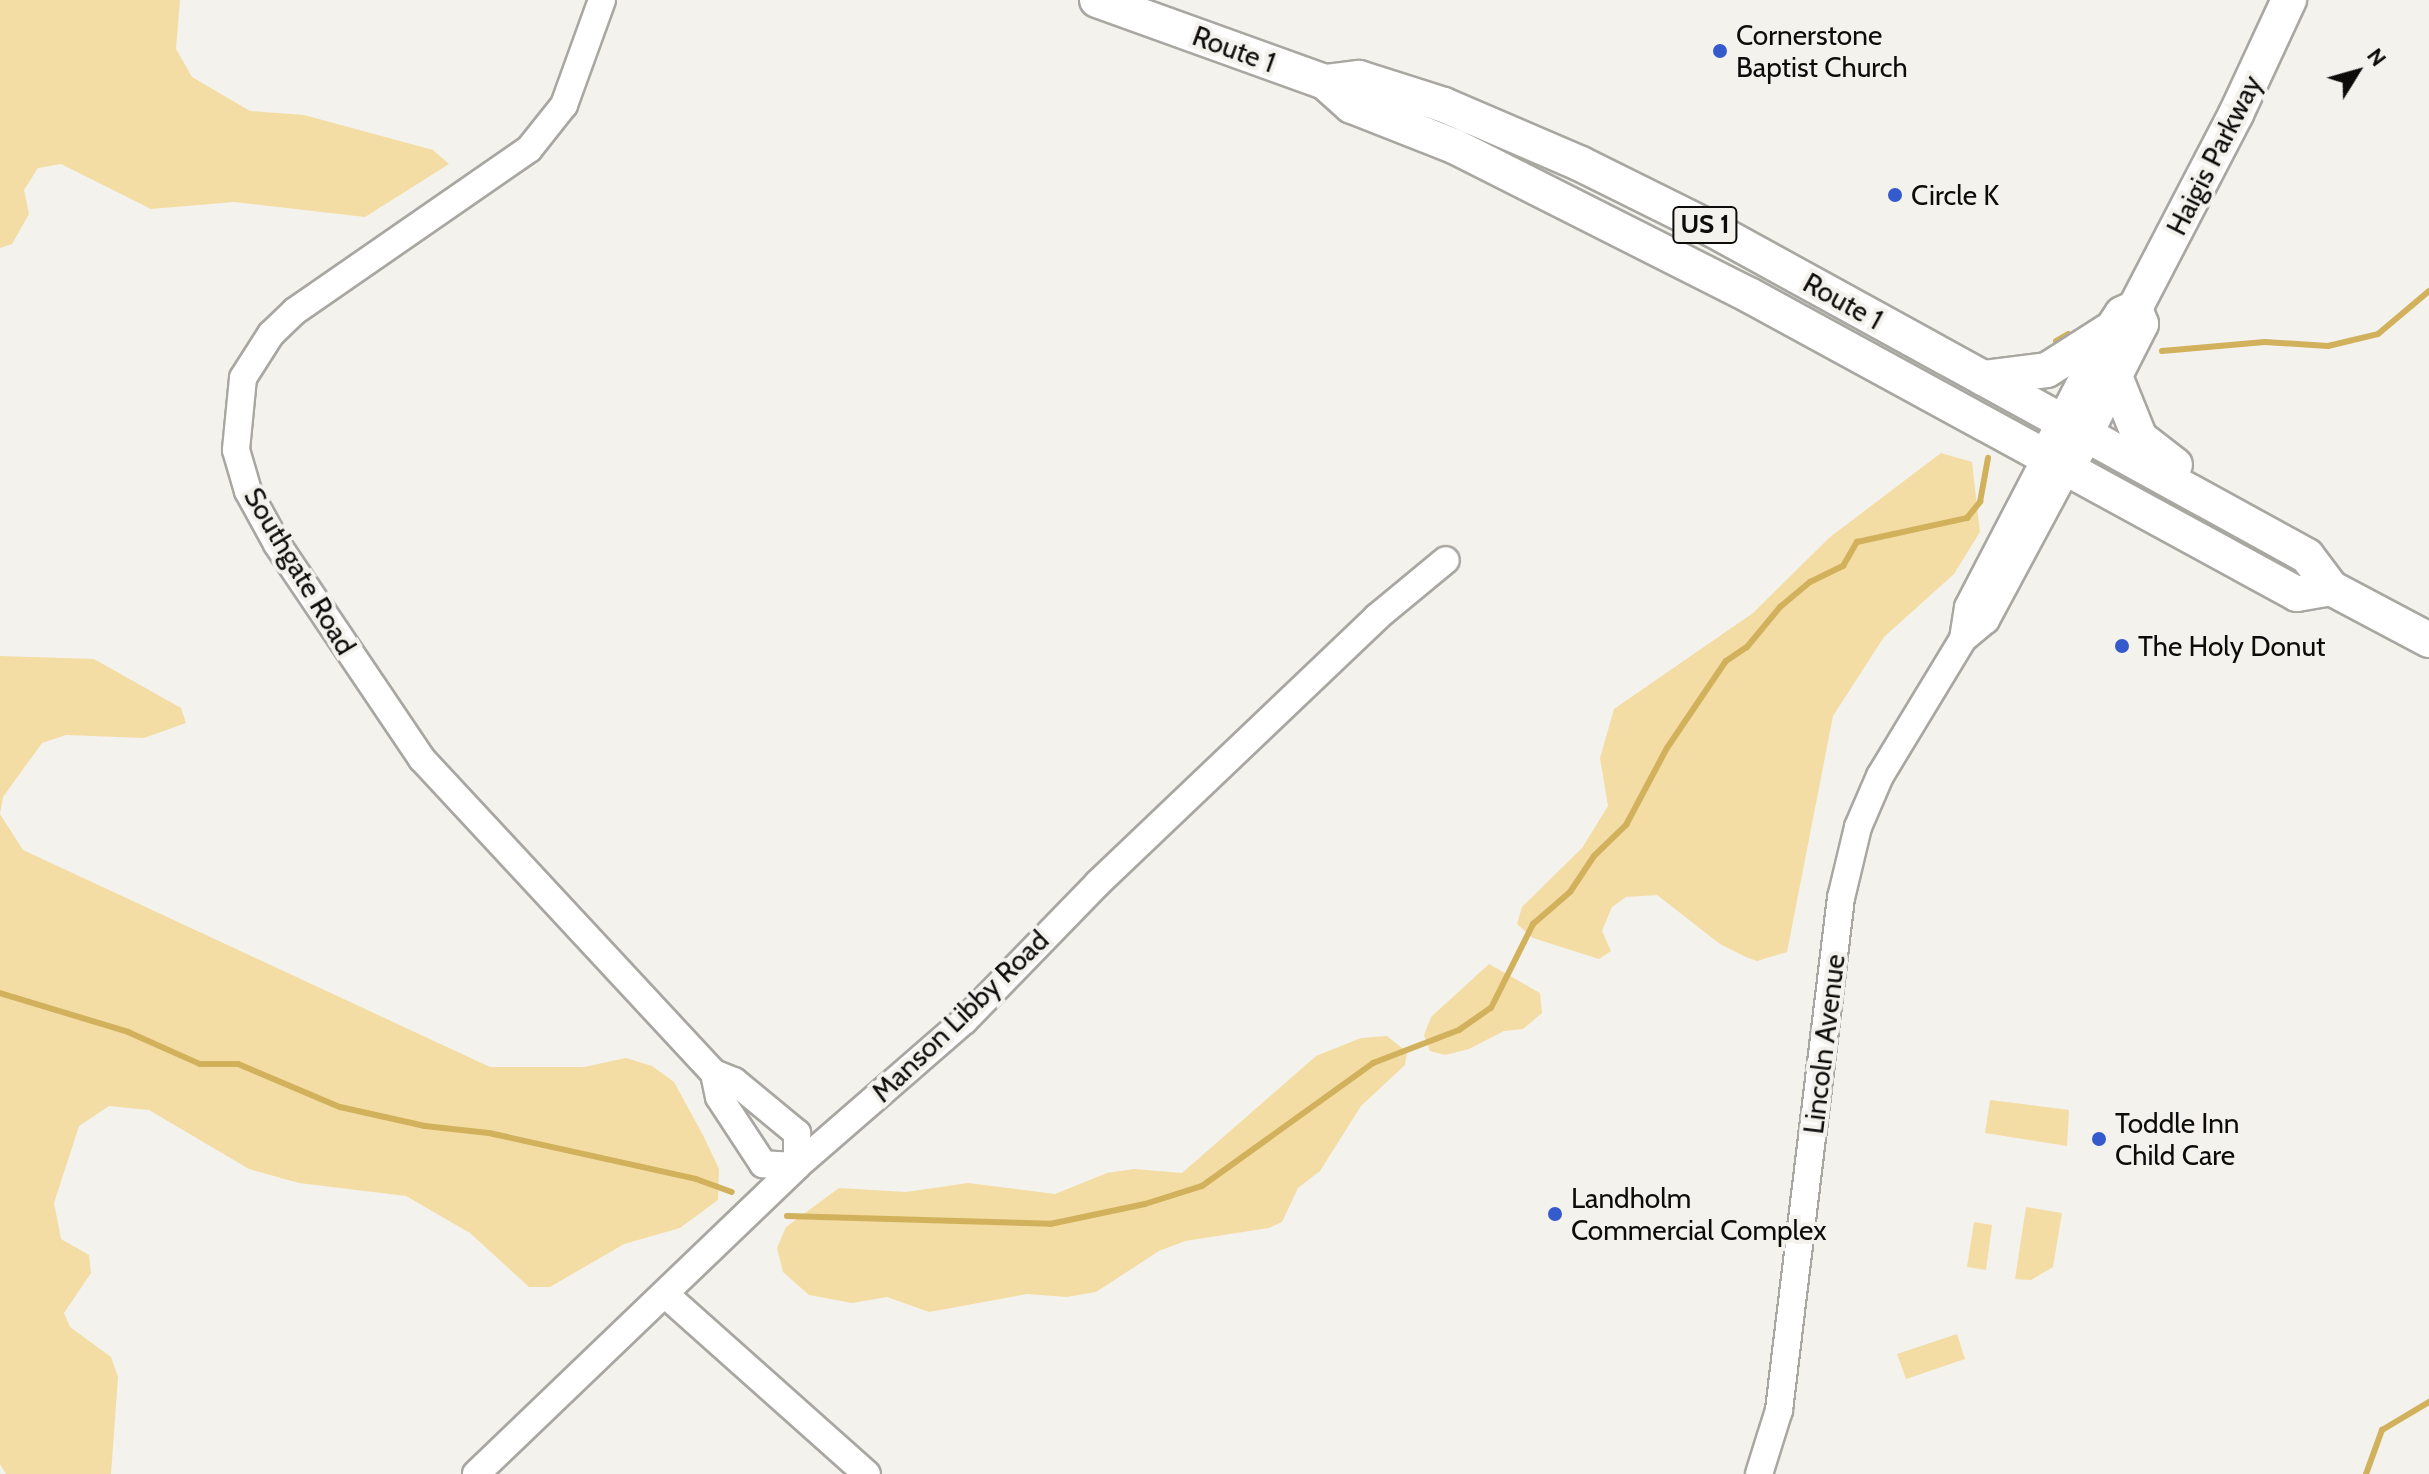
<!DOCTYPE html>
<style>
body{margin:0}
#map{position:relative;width:2429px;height:1474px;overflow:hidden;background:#f4f2ed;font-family:Cabin,sans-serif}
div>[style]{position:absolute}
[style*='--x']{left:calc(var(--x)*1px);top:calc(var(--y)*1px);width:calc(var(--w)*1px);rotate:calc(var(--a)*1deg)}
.green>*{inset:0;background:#f4dda4}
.stream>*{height:6px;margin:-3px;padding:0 3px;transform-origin:3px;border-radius:3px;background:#d2b15c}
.roads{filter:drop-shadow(2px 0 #a9a7a2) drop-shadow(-2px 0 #a9a7a2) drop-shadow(0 2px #a9a7a2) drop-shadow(0 -2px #a9a7a2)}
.minor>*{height:26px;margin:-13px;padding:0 13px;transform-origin:13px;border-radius:13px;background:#fff}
.major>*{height:34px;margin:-17px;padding:0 17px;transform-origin:17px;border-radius:17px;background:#fff}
.dots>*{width:22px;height:22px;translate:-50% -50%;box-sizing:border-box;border:4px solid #f4f2ed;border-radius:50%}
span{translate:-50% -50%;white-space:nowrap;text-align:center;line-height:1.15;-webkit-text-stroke:8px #f4f2ed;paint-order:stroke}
.shield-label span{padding:2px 6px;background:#f4f2ed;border:2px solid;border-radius:6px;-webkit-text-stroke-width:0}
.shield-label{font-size:26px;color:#0d0c0b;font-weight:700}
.poi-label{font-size:28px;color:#0d0c0b}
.left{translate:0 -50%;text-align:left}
.street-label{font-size:28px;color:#0d0c0b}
.north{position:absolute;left:2317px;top:32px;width:80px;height:80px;-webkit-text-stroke:6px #f4f2ed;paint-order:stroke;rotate:53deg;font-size:22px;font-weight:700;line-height:32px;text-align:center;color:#0d0c0b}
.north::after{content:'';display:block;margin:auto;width:28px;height:36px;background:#0d0c0b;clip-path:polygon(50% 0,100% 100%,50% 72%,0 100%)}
</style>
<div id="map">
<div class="green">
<div style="clip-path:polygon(0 0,180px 0,176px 49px,192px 77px,250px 111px,304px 115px,433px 150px,449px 164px,365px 217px,234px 202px,151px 209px,61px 164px,38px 168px,24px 190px,29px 214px,12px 244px,0 248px)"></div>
<div style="clip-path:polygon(1941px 453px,1972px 462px,1980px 532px,1954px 574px,1884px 637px,1833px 716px,1787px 952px,1757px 961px,1746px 957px,1720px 944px,1657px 895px,1626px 897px,1612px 907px,1602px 931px,1611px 951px,1599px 959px,1533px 938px,1517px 924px,1522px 907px,1582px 848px,1608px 806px,1600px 758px,1614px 709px,1753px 613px,1830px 537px)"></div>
<div style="clip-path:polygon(0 656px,94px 659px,181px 708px,186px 723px,144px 738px,66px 735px,42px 743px,3px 797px,0 814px,23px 850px,490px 1067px,584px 1067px,626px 1058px,652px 1066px,674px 1082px,704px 1137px,719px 1169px,718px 1200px,680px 1228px,624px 1244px,550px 1287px,529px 1287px,470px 1233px,406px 1196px,299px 1183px,249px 1169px,149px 1110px,109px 1106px,79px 1126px,54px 1203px,61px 1239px,89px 1255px,91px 1273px,64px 1313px,70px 1327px,111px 1357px,118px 1377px,111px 1474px,6px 1474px,0 1464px)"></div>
<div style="clip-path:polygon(1489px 964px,1540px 993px,1542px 1013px,1523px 1029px,1504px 1031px,1469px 1049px,1445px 1055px,1430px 1051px,1424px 1035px,1431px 1017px)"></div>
<div style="clip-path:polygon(1387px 1036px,1407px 1052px,1405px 1065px,1361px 1106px,1320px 1171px,1298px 1188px,1282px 1222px,1269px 1228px,1185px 1241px,1159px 1251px,1096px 1292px,1067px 1297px,1027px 1294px,929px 1312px,887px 1297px,852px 1303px,809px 1295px,783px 1272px,777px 1248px,786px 1227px,839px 1188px,906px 1192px,968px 1183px,1055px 1194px,1107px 1173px,1134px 1169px,1182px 1173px,1316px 1056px,1361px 1038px)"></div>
<div style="clip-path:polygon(1990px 1100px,2069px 1110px,2067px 1146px,1985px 1133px)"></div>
<div style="clip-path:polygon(2026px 1207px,2062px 1213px,2053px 1267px,2031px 1280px,2015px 1279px)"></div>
<div style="clip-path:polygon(1974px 1222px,1992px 1225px,1986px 1270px,1967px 1267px)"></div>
<div style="clip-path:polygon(1957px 1334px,1965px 1359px,1906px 1379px,1897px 1354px)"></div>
</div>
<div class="stream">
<div style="--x:2056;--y:341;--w:14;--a:-30"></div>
<div style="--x:2162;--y:351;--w:103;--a:-5"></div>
<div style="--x:2265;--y:342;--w:63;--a:3.6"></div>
<div style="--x:2328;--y:346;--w:51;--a:-13.5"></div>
<div style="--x:2378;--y:334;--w:67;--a:-40.1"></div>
<div style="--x:0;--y:993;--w:134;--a:16.9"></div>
<div style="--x:128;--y:1032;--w:79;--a:24"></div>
<div style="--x:200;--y:1064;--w:38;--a:0"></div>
<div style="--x:238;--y:1064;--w:111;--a:22.9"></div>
<div style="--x:340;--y:1107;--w:87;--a:12.6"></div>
<div style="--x:425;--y:1126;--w:64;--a:6.2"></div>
<div style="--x:489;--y:1133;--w:212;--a:12.5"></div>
<div style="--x:696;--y:1179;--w:38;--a:20"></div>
<div style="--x:787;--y:1216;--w:263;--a:1.7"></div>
<div style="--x:1050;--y:1224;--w:97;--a:-11.9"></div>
<div style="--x:1145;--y:1204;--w:60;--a:-17.5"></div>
<div style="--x:1202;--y:1186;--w:211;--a:-35.7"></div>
<div style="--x:1373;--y:1063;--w:92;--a:-21"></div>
<div style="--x:1459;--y:1030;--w:39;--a:-35"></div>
<div style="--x:1491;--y:1008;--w:94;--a:-63.4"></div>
<div style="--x:1533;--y:924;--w:49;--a:-40.9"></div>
<div style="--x:1570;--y:892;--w:43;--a:-56.3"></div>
<div style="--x:1594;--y:856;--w:45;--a:-44.1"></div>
<div style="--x:1626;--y:825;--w:87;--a:-62"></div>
<div style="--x:1667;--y:748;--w:105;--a:-55.9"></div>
<div style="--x:1726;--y:661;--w:25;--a:-34"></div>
<div style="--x:1747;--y:647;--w:52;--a:-50.5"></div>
<div style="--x:1780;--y:607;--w:39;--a:-40"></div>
<div style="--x:1810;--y:582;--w:37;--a:-26"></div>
<div style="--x:1843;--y:566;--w:28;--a:-60"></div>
<div style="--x:1857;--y:542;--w:113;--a:-12.3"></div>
<div style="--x:1967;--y:518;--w:21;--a:-51"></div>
<div style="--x:1980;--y:502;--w:45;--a:-79.7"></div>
<div style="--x:2366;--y:1474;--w:47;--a:-70"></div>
<div style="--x:2382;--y:1430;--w:55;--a:-30.8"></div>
</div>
<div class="roads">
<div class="minor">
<div style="--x:602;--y:0;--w:112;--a:109.9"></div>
<div style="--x:564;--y:105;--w:56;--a:128.5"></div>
<div style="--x:529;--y:149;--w:285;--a:145.3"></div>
<div style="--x:295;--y:311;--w:33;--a:136"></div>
<div style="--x:271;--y:334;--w:52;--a:122.5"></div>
<div style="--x:243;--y:378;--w:72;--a:95.6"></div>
<div style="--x:236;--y:450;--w:43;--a:73.7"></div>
<div style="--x:248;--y:491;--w:60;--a:61.3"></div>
<div style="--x:277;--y:544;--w:259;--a:56"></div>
<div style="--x:422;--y:759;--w:429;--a:47.1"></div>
<div style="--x:714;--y:1073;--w:22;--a:22"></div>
<div style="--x:734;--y:1081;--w:82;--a:39.5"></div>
<div style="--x:797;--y:1133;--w:33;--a:90"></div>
<div style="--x:797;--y:1166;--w:34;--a:-177"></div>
<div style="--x:763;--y:1164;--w:80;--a:-123.3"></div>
<div style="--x:719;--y:1097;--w:25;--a:-102"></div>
<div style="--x:1963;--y:639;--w:32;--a:-81"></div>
<div style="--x:1968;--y:607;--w:169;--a:-62.5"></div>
<div style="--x:666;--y:1295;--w:269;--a:41.7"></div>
<div style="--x:476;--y:1474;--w:445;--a:-43.8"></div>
<div style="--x:797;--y:1166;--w:221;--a:-41"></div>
<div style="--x:964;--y:1021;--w:192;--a:-45.8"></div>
<div style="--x:1098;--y:883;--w:385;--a:-43.6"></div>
<div style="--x:1377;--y:617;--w:89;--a:-39.6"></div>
<div style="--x:1759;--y:1474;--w:67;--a:-72.6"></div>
<div style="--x:1779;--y:1410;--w:516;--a:-83.1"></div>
<div style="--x:1841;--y:898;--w:73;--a:-76.5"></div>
<div style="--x:1858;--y:827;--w:56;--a:-66.7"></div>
<div style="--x:1880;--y:776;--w:160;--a:-58.8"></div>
<div style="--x:1963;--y:639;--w:30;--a:-40"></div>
<div style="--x:1986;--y:620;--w:171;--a:-61.8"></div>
</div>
<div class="major">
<div style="--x:1097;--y:0;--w:242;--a:19.8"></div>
<div style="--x:1325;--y:82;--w:36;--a:42"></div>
<div style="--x:1352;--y:106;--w:112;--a:21.5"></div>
<div style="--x:1456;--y:147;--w:328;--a:26.8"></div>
<div style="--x:1749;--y:295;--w:624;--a:28.62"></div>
<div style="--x:2297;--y:594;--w:35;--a:-10"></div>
<div style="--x:1325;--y:82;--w:34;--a:-7"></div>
<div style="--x:1359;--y:78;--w:89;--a:17.6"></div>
<div style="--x:1444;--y:105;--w:149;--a:23.3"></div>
<div style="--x:1581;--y:164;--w:146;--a:26.4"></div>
<div style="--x:1712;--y:229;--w:679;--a:28.79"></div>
<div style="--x:2307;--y:556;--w:40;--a:53"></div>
<div style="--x:2331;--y:588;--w:111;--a:28"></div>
<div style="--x:1983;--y:378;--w:64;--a:-7.1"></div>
<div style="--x:2047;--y:370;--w:72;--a:-32.6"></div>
<div style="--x:2116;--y:379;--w:64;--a:67.9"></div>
<div style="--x:2140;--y:438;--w:44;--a:37.6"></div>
<div style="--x:2054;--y:442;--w:127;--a:-62.8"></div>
<div style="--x:2112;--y:329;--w:18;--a:-56"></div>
<div style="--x:2122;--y:314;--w:14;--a:-25"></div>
<div style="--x:2135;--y:308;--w:219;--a:-62.5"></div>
<div style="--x:2236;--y:114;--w:126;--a:-65.1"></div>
<div style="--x:2075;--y:454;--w:146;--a:-63.1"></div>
<div style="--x:2141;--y:324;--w:17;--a:-111"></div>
</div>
</div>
<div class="dots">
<div style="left:1720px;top:51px;background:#355acb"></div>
<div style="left:1895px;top:195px;background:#355acb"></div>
<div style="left:2122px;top:646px;background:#355acb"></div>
<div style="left:2099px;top:1139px;background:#355acb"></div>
<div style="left:1555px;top:1214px;background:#355acb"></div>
</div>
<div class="shield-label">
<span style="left:1705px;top:225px">US 1</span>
</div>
<div class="poi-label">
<span class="left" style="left:1736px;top:51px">Cornerstone<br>Baptist Church</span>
<span class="left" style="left:1911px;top:195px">Circle K</span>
<span class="left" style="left:2138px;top:646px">The Holy Donut</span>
<span class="left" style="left:2115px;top:1139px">Toddle Inn<br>Child Care</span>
<span class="left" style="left:1571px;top:1214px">Landholm<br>Commercial Complex</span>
</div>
<div class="street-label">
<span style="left:1234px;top:49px;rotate:20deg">Route 1</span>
<span style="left:2214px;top:155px;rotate:-63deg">Haigis Parkway</span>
<span style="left:1843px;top:301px;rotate:29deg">Route 1</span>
<span style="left:300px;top:571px;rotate:59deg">Southgate Road</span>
<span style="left:960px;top:1016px;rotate:-44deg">Manson Libby Road</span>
<span style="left:1824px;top:1044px;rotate:-83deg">Lincoln Avenue</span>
</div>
<div class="north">N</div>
</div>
